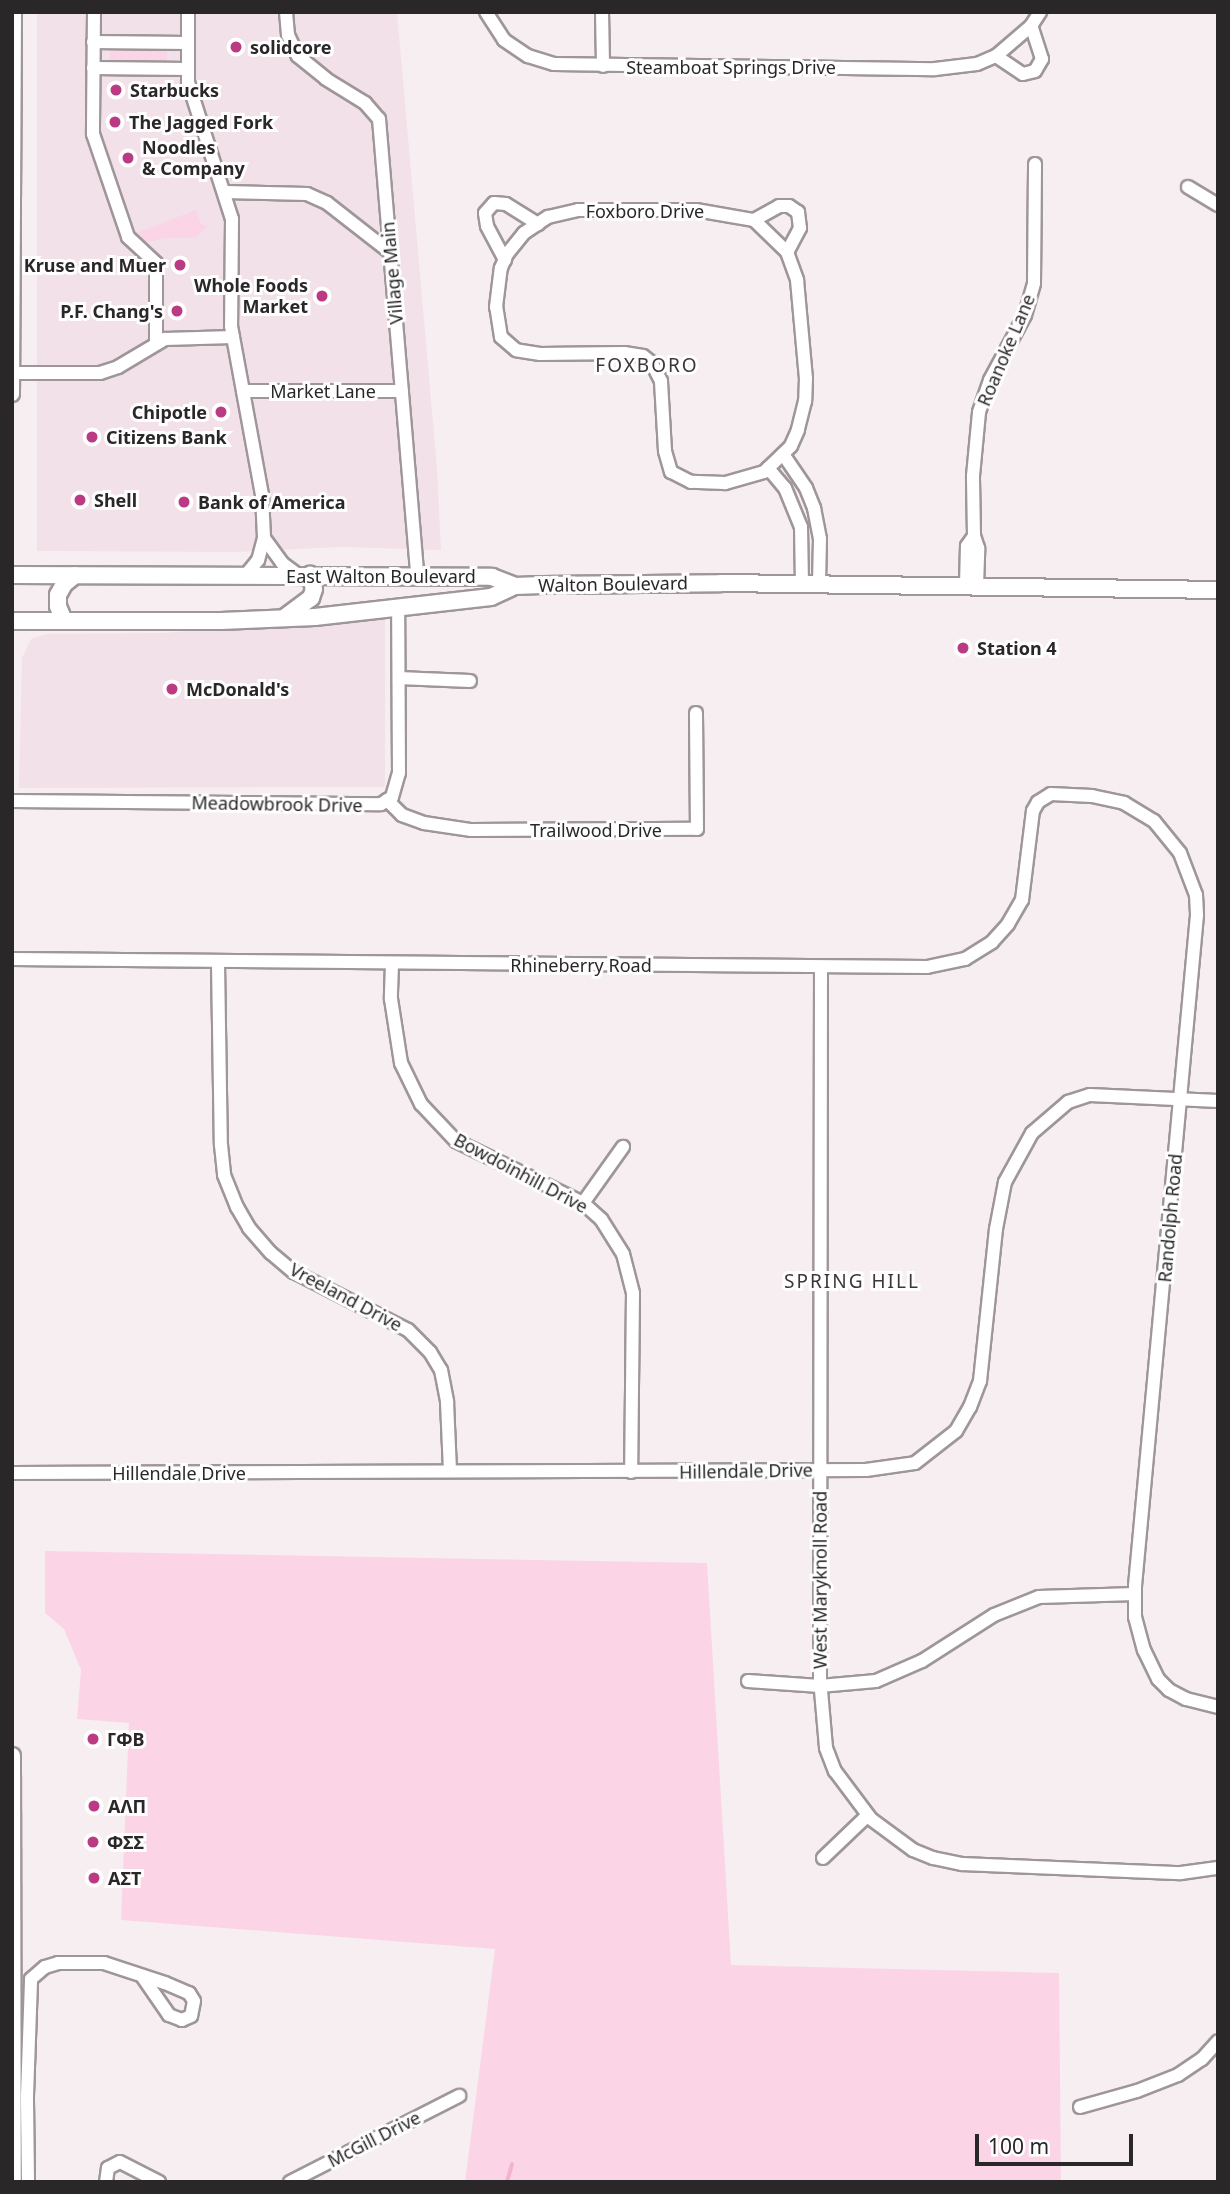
<!DOCTYPE html>
<meta charset="utf-8">
<style>
body{margin:0}
#map{position:relative;width:1230px;height:2194px;overflow:hidden;background:#f7eef2;font-family:"Noto Sans",sans-serif}
div>[style]{position:absolute}
[style*='--x']{left:calc(var(--x)*1px);top:calc(var(--y)*1px);width:calc(var(--w)*1px);rotate:calc(var(--a)*1deg)}
.built>*{inset:0;background:#f2e1e8}
.green>*{inset:0;background:#fbd5e6}
.stream>*{height:3.5px;margin:-1.75px;padding:0 1.75px;transform-origin:1.75px;border-radius:1.75px;background:#f2b2d0}
.roads{filter:drop-shadow(2px 0 #9e9699) drop-shadow(-2px 0 #9e9699) drop-shadow(0 2px #9e9699) drop-shadow(0 -2px #9e9699)}
.minor>*{height:12px;margin:-6px;padding:0 6px;transform-origin:6px;border-radius:6px;background:#fff}
.tertiary>*{height:14px;margin:-7px;padding:0 7px;transform-origin:7px;border-radius:7px;background:#fff}
.secondary>*{height:16px;margin:-8px;padding:0 8px;transform-origin:8px;border-radius:8px;background:#fff}
.dots>*{width:19px;height:19px;translate:-50% -50%;box-sizing:border-box;border:4px solid #fefefe;border-radius:50%}
span{translate:-50% -50%;white-space:nowrap;text-align:center;line-height:1.15;-webkit-text-stroke:6px #fefefe;paint-order:stroke}
.poi-label{font-size:18px;color:#2a2728;font-weight:700}
.left{translate:0 -50%;text-align:left}
.right{translate:-100% -50%;text-align:right}
.street-label{font-size:18px;color:#2a2728}
.neighbourhood-label{font-size:19px;color:#3d3639;letter-spacing:2px}
.frame{position:absolute;inset:0;border:14px solid #2a2728;pointer-events:none}
.scale{position:absolute;left:975px;top:2134px;width:158px;height:32px;box-sizing:border-box;border:4px solid #2a2728;border-top:0;padding-left:9px;font-size:21px;line-height:24px;white-space:nowrap;color:#2a2728;-webkit-text-stroke:5px #fefefe;paint-order:stroke}
</style>
<div id="map">
<div class="built">
<div style="clip-path:polygon(37px 12px,397px 12px,437px 468px,441px 550px,340px 547px,237px 552px,37px 551px)"></div>
<div style="clip-path:polygon(385px 616px,385px 787px,19px 788px,22px 658px,31px 639px,47px 634px,163px 633px)"></div>
</div>
<div class="green">
<div style="clip-path:polygon(110px 47px,167px 48px,167px 64px,110px 64px)"></div>
<div style="clip-path:polygon(196px 210px,201px 224px,208px 226px,195px 238px,164px 238px,146px 243px,134px 234px)"></div>
<div style="clip-path:polygon(45px 1551px,707px 1563px,731px 1965px,1059px 1973px,1061px 2182px,465px 2182px,495px 1949px,121px 1920px,129px 1723px,77px 1719px,81px 1670px,64px 1629px,45px 1613px)"></div>
</div>
<div class="stream">
<div style="--x:507;--y:2182;--w:18;--a:-74"></div>
</div>
<div class="roads">
<div class="minor">
<div style="--x:94;--y:12;--w:122;--a:90.5"></div>
<div style="--x:93;--y:134;--w:109;--a:71.2"></div>
<div style="--x:128;--y:237;--w:38;--a:43"></div>
<div style="--x:156;--y:263;--w:81;--a:90"></div>
<div style="--x:188;--y:12;--w:70;--a:90"></div>
<div style="--x:188;--y:82;--w:144;--a:72.2"></div>
<div style="--x:232;--y:219;--w:107;--a:90.5"></div>
<div style="--x:231;--y:326;--w:172;--a:79.6"></div>
<div style="--x:262;--y:495;--w:43;--a:87.3"></div>
<div style="--x:264;--y:538;--w:23;--a:105"></div>
<div style="--x:258;--y:560;--w:21;--a:129"></div>
<div style="--x:286;--y:12;--w:23;--a:85"></div>
<div style="--x:288;--y:35;--w:23;--a:65"></div>
<div style="--x:298;--y:56;--w:36;--a:39"></div>
<div style="--x:326;--y:79;--w:46;--a:31.6"></div>
<div style="--x:365;--y:103;--w:21;--a:49"></div>
<div style="--x:379;--y:119;--w:459;--a:85.2"></div>
<div style="--x:486;--y:12;--w:33;--a:57"></div>
<div style="--x:504;--y:40;--w:29;--a:34"></div>
<div style="--x:528;--y:56;--w:27;--a:17"></div>
<div style="--x:554;--y:64;--w:381;--a:0.8"></div>
<div style="--x:935;--y:69;--w:42;--a:-6.8"></div>
<div style="--x:977;--y:64;--w:21;--a:-23"></div>
<div style="--x:996;--y:56;--w:46;--a:-40.6"></div>
<div style="--x:1031;--y:26;--w:17;--a:-57"></div>
<div style="--x:602;--y:12;--w:54;--a:88.9"></div>
<div style="--x:93;--y:42;--w:95;--a:0.6"></div>
<div style="--x:996;--y:56;--w:32;--a:34"></div>
<div style="--x:1023;--y:74;--w:12;--a:-14"></div>
<div style="--x:1035;--y:71;--w:14;--a:-60"></div>
<div style="--x:1042;--y:59;--w:35;--a:-108"></div>
<div style="--x:93;--y:68;--w:95;--a:0.6"></div>
<div style="--x:1188;--y:187;--w:35;--a:31"></div>
<div style="--x:225;--y:192;--w:82;--a:1.4"></div>
<div style="--x:307;--y:194;--w:22;--a:24"></div>
<div style="--x:327;--y:203;--w:81;--a:38"></div>
<div style="--x:696;--y:210;--w:59;--a:9.8"></div>
<div style="--x:754;--y:220;--w:46;--a:44.1"></div>
<div style="--x:787;--y:252;--w:30;--a:70"></div>
<div style="--x:797;--y:280;--w:98;--a:84.8"></div>
<div style="--x:806;--y:378;--w:23;--a:92"></div>
<div style="--x:805;--y:401;--w:30;--a:104"></div>
<div style="--x:798;--y:430;--w:17;--a:114"></div>
<div style="--x:791;--y:446;--w:37;--a:136"></div>
<div style="--x:764;--y:472;--w:41;--a:164.2"></div>
<div style="--x:725;--y:483;--w:34;--a:-178"></div>
<div style="--x:691;--y:482;--w:22;--a:-153"></div>
<div style="--x:671;--y:472;--w:22;--a:-106"></div>
<div style="--x:665;--y:451;--w:70;--a:-93.3"></div>
<div style="--x:661;--y:381;--w:20;--a:-117"></div>
<div style="--x:652;--y:363;--w:11;--a:-142"></div>
<div style="--x:643;--y:356;--w:19;--a:-171"></div>
<div style="--x:624;--y:353;--w:84;--a:179.3"></div>
<div style="--x:540;--y:354;--w:24;--a:-171"></div>
<div style="--x:516;--y:350;--w:20;--a:-139"></div>
<div style="--x:501;--y:337;--w:30;--a:-99"></div>
<div style="--x:496;--y:307;--w:39;--a:-83"></div>
<div style="--x:501;--y:268;--w:15;--a:-67"></div>
<div style="--x:507;--y:254;--w:27;--a:-51"></div>
<div style="--x:524;--y:233;--w:29;--a:-34"></div>
<div style="--x:548;--y:217;--w:31;--a:-13"></div>
<div style="--x:578;--y:210;--w:118;--a:0"></div>
<div style="--x:754;--y:220;--w:29;--a:-29"></div>
<div style="--x:779;--y:206;--w:10;--a:0"></div>
<div style="--x:789;--y:206;--w:11;--a:34"></div>
<div style="--x:798;--y:212;--w:16;--a:83"></div>
<div style="--x:800;--y:228;--w:27;--a:118"></div>
<div style="--x:505;--y:260;--w:38;--a:-118"></div>
<div style="--x:487;--y:226;--w:13;--a:-99"></div>
<div style="--x:485;--y:213;--w:13;--a:-48"></div>
<div style="--x:494;--y:203;--w:12;--a:5"></div>
<div style="--x:506;--y:204;--w:38;--a:32"></div>
<div style="--x:13;--y:373;--w:87;--a:0"></div>
<div style="--x:100;--y:373;--w:19;--a:-18"></div>
<div style="--x:118;--y:367;--w:55;--a:-30.8"></div>
<div style="--x:165;--y:339;--w:68;--a:-1.7"></div>
<div style="--x:243;--y:391;--w:159;--a:0"></div>
<div style="--x:783;--y:454;--w:41;--a:55.9"></div>
<div style="--x:806;--y:488;--w:22;--a:68"></div>
<div style="--x:814;--y:508;--w:32;--a:79"></div>
<div style="--x:820;--y:539;--w:45;--a:91.3"></div>
<div style="--x:768;--y:468;--w:26;--a:50"></div>
<div style="--x:785;--y:488;--w:42;--a:67.7"></div>
<div style="--x:801;--y:527;--w:57;--a:89"></div>
<div style="--x:264;--y:538;--w:31;--a:54"></div>
<div style="--x:282;--y:563;--w:21;--a:37"></div>
<div style="--x:966;--y:586;--w:40;--a:-88.6"></div>
<div style="--x:967;--y:546;--w:12;--a:-55"></div>
<div style="--x:977;--y:586;--w:38;--a:-88"></div>
<div style="--x:978;--y:548;--w:13;--a:-108"></div>
<div style="--x:974;--y:536;--w:60;--a:-91"></div>
<div style="--x:973;--y:476;--w:64;--a:-84.6"></div>
<div style="--x:979;--y:412;--w:34;--a:-71"></div>
<div style="--x:990;--y:380;--w:74;--a:-61.7"></div>
<div style="--x:1025;--y:315;--w:33;--a:-74"></div>
<div style="--x:1034;--y:283;--w:119;--a:-89.5"></div>
<div style="--x:399;--y:678;--w:71;--a:2.4"></div>
<div style="--x:387;--y:800;--w:21;--a:45"></div>
<div style="--x:402;--y:815;--w:23;--a:20"></div>
<div style="--x:424;--y:823;--w:48;--a:8.5"></div>
<div style="--x:471;--y:830;--w:226;--a:-0.3"></div>
<div style="--x:697;--y:829;--w:116;--a:-90.5"></div>
<div style="--x:12;--y:801;--w:369;--a:0.5"></div>
<div style="--x:381;--y:804;--w:13;--a:-32"></div>
<div style="--x:392;--y:797;--w:25;--a:-74"></div>
<div style="--x:399;--y:773;--w:165;--a:-90.3"></div>
<div style="--x:12;--y:959;--w:915;--a:0.5"></div>
<div style="--x:927;--y:967;--w:39;--a:-12"></div>
<div style="--x:965;--y:959;--w:32;--a:-32"></div>
<div style="--x:992;--y:942;--w:24;--a:-48"></div>
<div style="--x:1008;--y:924;--w:28;--a:-60"></div>
<div style="--x:1022;--y:900;--w:90;--a:-83"></div>
<div style="--x:1033;--y:811;--w:10;--a:-61"></div>
<div style="--x:1038;--y:802;--w:15;--a:-32"></div>
<div style="--x:1051;--y:794;--w:41;--a:2.8"></div>
<div style="--x:1092;--y:796;--w:33;--a:12"></div>
<div style="--x:1124;--y:803;--w:35;--a:31"></div>
<div style="--x:1154;--y:821;--w:41;--a:50.9"></div>
<div style="--x:1180;--y:853;--w:45;--a:69.1"></div>
<div style="--x:1196;--y:895;--w:20;--a:87"></div>
<div style="--x:1197;--y:915;--w:674;--a:95.28"></div>
<div style="--x:1135;--y:1586;--w:31;--a:90"></div>
<div style="--x:1135;--y:1617;--w:34;--a:75"></div>
<div style="--x:1144;--y:1650;--w:32;--a:64"></div>
<div style="--x:1158;--y:1679;--w:16;--a:45"></div>
<div style="--x:1169;--y:1690;--w:19;--a:28"></div>
<div style="--x:1186;--y:1699;--w:33;--a:14"></div>
<div style="--x:218;--y:963;--w:182;--a:89.1"></div>
<div style="--x:221;--y:1145;--w:30;--a:84"></div>
<div style="--x:224;--y:1175;--w:35;--a:68"></div>
<div style="--x:237;--y:1207;--w:24;--a:60"></div>
<div style="--x:249;--y:1228;--w:33;--a:49"></div>
<div style="--x:271;--y:1253;--w:30;--a:40"></div>
<div style="--x:294;--y:1272;--w:128;--a:27"></div>
<div style="--x:408;--y:1330;--w:31;--a:45"></div>
<div style="--x:430;--y:1352;--w:21;--a:59"></div>
<div style="--x:441;--y:1370;--w:33;--a:79"></div>
<div style="--x:447;--y:1402;--w:69;--a:87.5"></div>
<div style="--x:392;--y:964;--w:35;--a:92"></div>
<div style="--x:391;--y:999;--w:65;--a:81.1"></div>
<div style="--x:401;--y:1063;--w:46;--a:64"></div>
<div style="--x:421;--y:1104;--w:51;--a:46.6"></div>
<div style="--x:456;--y:1141;--w:141;--a:26"></div>
<div style="--x:583;--y:1203;--w:24;--a:42"></div>
<div style="--x:601;--y:1219;--w:41;--a:57.8"></div>
<div style="--x:623;--y:1254;--w:40;--a:75.6"></div>
<div style="--x:633;--y:1293;--w:179;--a:90.6"></div>
<div style="--x:821;--y:967;--w:712;--a:90.08"></div>
<div style="--x:820;--y:1679;--w:69;--a:85"></div>
<div style="--x:826;--y:1748;--w:25;--a:69"></div>
<div style="--x:835;--y:1771;--w:60;--a:53.1"></div>
<div style="--x:871;--y:1819;--w:52;--a:36.4"></div>
<div style="--x:913;--y:1850;--w:22;--a:22"></div>
<div style="--x:933;--y:1858;--w:30;--a:12"></div>
<div style="--x:962;--y:1864;--w:219;--a:2.4"></div>
<div style="--x:1181;--y:1873;--w:37;--a:-8"></div>
<div style="--x:583;--y:1203;--w:69;--a:-54.5"></div>
<div style="--x:12;--y:1473;--w:854;--a:-0.2"></div>
<div style="--x:866;--y:1470;--w:49;--a:-8.1"></div>
<div style="--x:915;--y:1463;--w:52;--a:-38"></div>
<div style="--x:956;--y:1431;--w:28;--a:-60"></div>
<div style="--x:970;--y:1407;--w:28;--a:-69"></div>
<div style="--x:980;--y:1381;--w:153;--a:-84"></div>
<div style="--x:996;--y:1229;--w:48;--a:-79.2"></div>
<div style="--x:1005;--y:1182;--w:56;--a:-61.1"></div>
<div style="--x:1032;--y:1133;--w:48;--a:-40.7"></div>
<div style="--x:1068;--y:1102;--w:23;--a:-18"></div>
<div style="--x:1090;--y:1095;--w:128;--a:2.7"></div>
<div style="--x:748;--y:1681;--w:72;--a:4"></div>
<div style="--x:820;--y:1686;--w:56;--a:-5.1"></div>
<div style="--x:876;--y:1681;--w:50;--a:-23.5"></div>
<div style="--x:922;--y:1661;--w:85;--a:-32.6"></div>
<div style="--x:994;--y:1615;--w:48;--a:-21.8"></div>
<div style="--x:1039;--y:1597;--w:96;--a:-1.8"></div>
<div style="--x:823;--y:1858;--w:62;--a:-43.7"></div>
<div style="--x:1080;--y:2107;--w:59;--a:-15.7"></div>
<div style="--x:1137;--y:2091;--w:44;--a:-21.3"></div>
<div style="--x:1178;--y:2075;--w:29;--a:-34"></div>
<div style="--x:1202;--y:2059;--w:24;--a:-48"></div>
<div style="--x:28;--y:2182;--w:86;--a:-90.7"></div>
<div style="--x:27;--y:2096;--w:117;--a:-88"></div>
<div style="--x:31;--y:1979;--w:18;--a:-41"></div>
<div style="--x:45;--y:1967;--w:14;--a:-17"></div>
<div style="--x:58;--y:1963;--w:46;--a:0"></div>
<div style="--x:104;--y:1963;--w:64;--a:18.2"></div>
<div style="--x:165;--y:1983;--w:26;--a:23"></div>
<div style="--x:189;--y:1993;--w:9;--a:58"></div>
<div style="--x:194;--y:2001;--w:15;--a:101"></div>
<div style="--x:191;--y:2016;--w:10;--a:156"></div>
<div style="--x:182;--y:2020;--w:14;--a:-159"></div>
<div style="--x:169;--y:2015;--w:47;--a:-124.7"></div>
<div style="--x:106;--y:2182;--w:14;--a:-82"></div>
<div style="--x:108;--y:2168;--w:13;--a:-27"></div>
<div style="--x:120;--y:2162;--w:44;--a:27.1"></div>
<div style="--x:290;--y:2182;--w:190;--a:-27"></div>
</div>
<div class="tertiary">
<div style="--x:12;--y:394;--w:382;--a:-89.7"></div>
</div>
<div class="secondary">
<div style="--x:12;--y:575;--w:480;--a:0.2"></div>
<div style="--x:492;--y:577;--w:25;--a:21"></div>
<div style="--x:284;--y:618;--w:34;--a:-37"></div>
<div style="--x:311;--y:598;--w:9;--a:-72"></div>
<div style="--x:314;--y:589;--w:15;--a:-106"></div>
<div style="--x:12;--y:621;--w:209;--a:0"></div>
<div style="--x:221;--y:621;--w:94;--a:-2.4"></div>
<div style="--x:315;--y:617;--w:177;--a:-6.5"></div>
<div style="--x:491;--y:597;--w:26;--a:-25"></div>
<div style="--x:515;--y:586;--w:27;--a:-2"></div>
<div style="--x:542;--y:585;--w:179;--a:-0.6"></div>
<div style="--x:721;--y:583;--w:497;--a:0.8"></div>
<div style="--x:64;--y:621;--w:16;--a:-112"></div>
<div style="--x:58;--y:606;--w:11;--a:-90"></div>
<div style="--x:58;--y:595;--w:13;--a:-61"></div>
<div style="--x:64;--y:584;--w:14;--a:-39"></div>
<div style="--x:12;--y:1756;--w:426;--a:89.9"></div>
</div>
</div>
<div class="dots">
<div style="left:236px;top:47px;background:#bb3a84"></div>
<div style="left:116px;top:90px;background:#bb3a84"></div>
<div style="left:115px;top:122px;background:#bb3a84"></div>
<div style="left:128px;top:158px;background:#bb3a84"></div>
<div style="left:180px;top:265px;background:#bb3a84"></div>
<div style="left:322px;top:296px;background:#bb3a84"></div>
<div style="left:177px;top:311px;background:#bb3a84"></div>
<div style="left:221px;top:412px;background:#bb3a84"></div>
<div style="left:92px;top:437px;background:#bb3a84"></div>
<div style="left:80px;top:500px;background:#bb3a84"></div>
<div style="left:184px;top:502px;background:#bb3a84"></div>
<div style="left:963px;top:648px;background:#bb3a84"></div>
<div style="left:172px;top:689px;background:#bb3a84"></div>
<div style="left:93px;top:1739px;background:#bb3a84"></div>
<div style="left:94px;top:1806px;background:#bb3a84"></div>
<div style="left:93px;top:1842px;background:#bb3a84"></div>
<div style="left:94px;top:1878px;background:#bb3a84"></div>
</div>
<div class="poi-label">
<span class="left" style="left:250px;top:47px">solidcore</span>
<span class="left" style="left:130px;top:90px">Starbucks</span>
<span class="left" style="left:129px;top:122px">The Jagged Fork</span>
<span class="left" style="left:142px;top:158px">Noodles<br>&amp; Company</span>
<span class="right" style="left:166px;top:265px">Kruse and Muer</span>
<span class="right" style="left:308px;top:296px">Whole Foods<br>Market</span>
<span class="right" style="left:163px;top:311px">P.F. Chang's</span>
<span class="right" style="left:207px;top:412px">Chipotle</span>
<span class="left" style="left:106px;top:437px">Citizens Bank</span>
<span class="left" style="left:94px;top:500px">Shell</span>
<span class="left" style="left:198px;top:502px">Bank of America</span>
<span class="left" style="left:977px;top:648px">Station 4</span>
<span class="left" style="left:186px;top:689px">McDonald's</span>
<span class="left" style="left:107px;top:1739px">ΓΦB</span>
<span class="left" style="left:108px;top:1806px">AΛΠ</span>
<span class="left" style="left:107px;top:1842px">ΦΣΣ</span>
<span class="left" style="left:108px;top:1878px">AΣΤ</span>
</div>
<div class="street-label">
<span style="left:731px;top:67px">Steamboat Springs Drive</span>
<span style="left:645px;top:211px">Foxboro Drive</span>
<span style="left:392px;top:273px;rotate:-95deg">Village Main</span>
<span style="left:1006px;top:350px;rotate:-67deg">Roanoke Lane</span>
<span style="left:323px;top:391px">Market Lane</span>
<span style="left:381px;top:576px">East Walton Boulevard</span>
<span style="left:613px;top:584px;rotate:-1deg">Walton Boulevard</span>
<span style="left:277px;top:804px;rotate:1deg">Meadowbrook Drive</span>
<span style="left:596px;top:830px">Trailwood Drive</span>
<span style="left:581px;top:965px">Rhineberry Road</span>
<span style="left:521px;top:1173px;rotate:28deg">Bowdoinhill Drive</span>
<span style="left:1170px;top:1218px;rotate:-85deg">Randolph Road</span>
<span style="left:346px;top:1297px;rotate:28deg">Vreeland Drive</span>
<span style="left:746px;top:1471px;rotate:-1deg">Hillendale Drive</span>
<span style="left:179px;top:1473px">Hillendale Drive</span>
<span style="left:820px;top:1580px;rotate:-90deg">West Maryknoll Road</span>
<span style="left:374px;top:2139px;rotate:-27deg">McGill Drive</span>
</div>
<div class="neighbourhood-label">
<span style="left:647px;top:366px">FOXBORO</span>
<span style="left:852px;top:1282px">SPRING HILL</span>
</div>
<div class="frame"></div>
<div class="scale">100 m</div>
</div>
